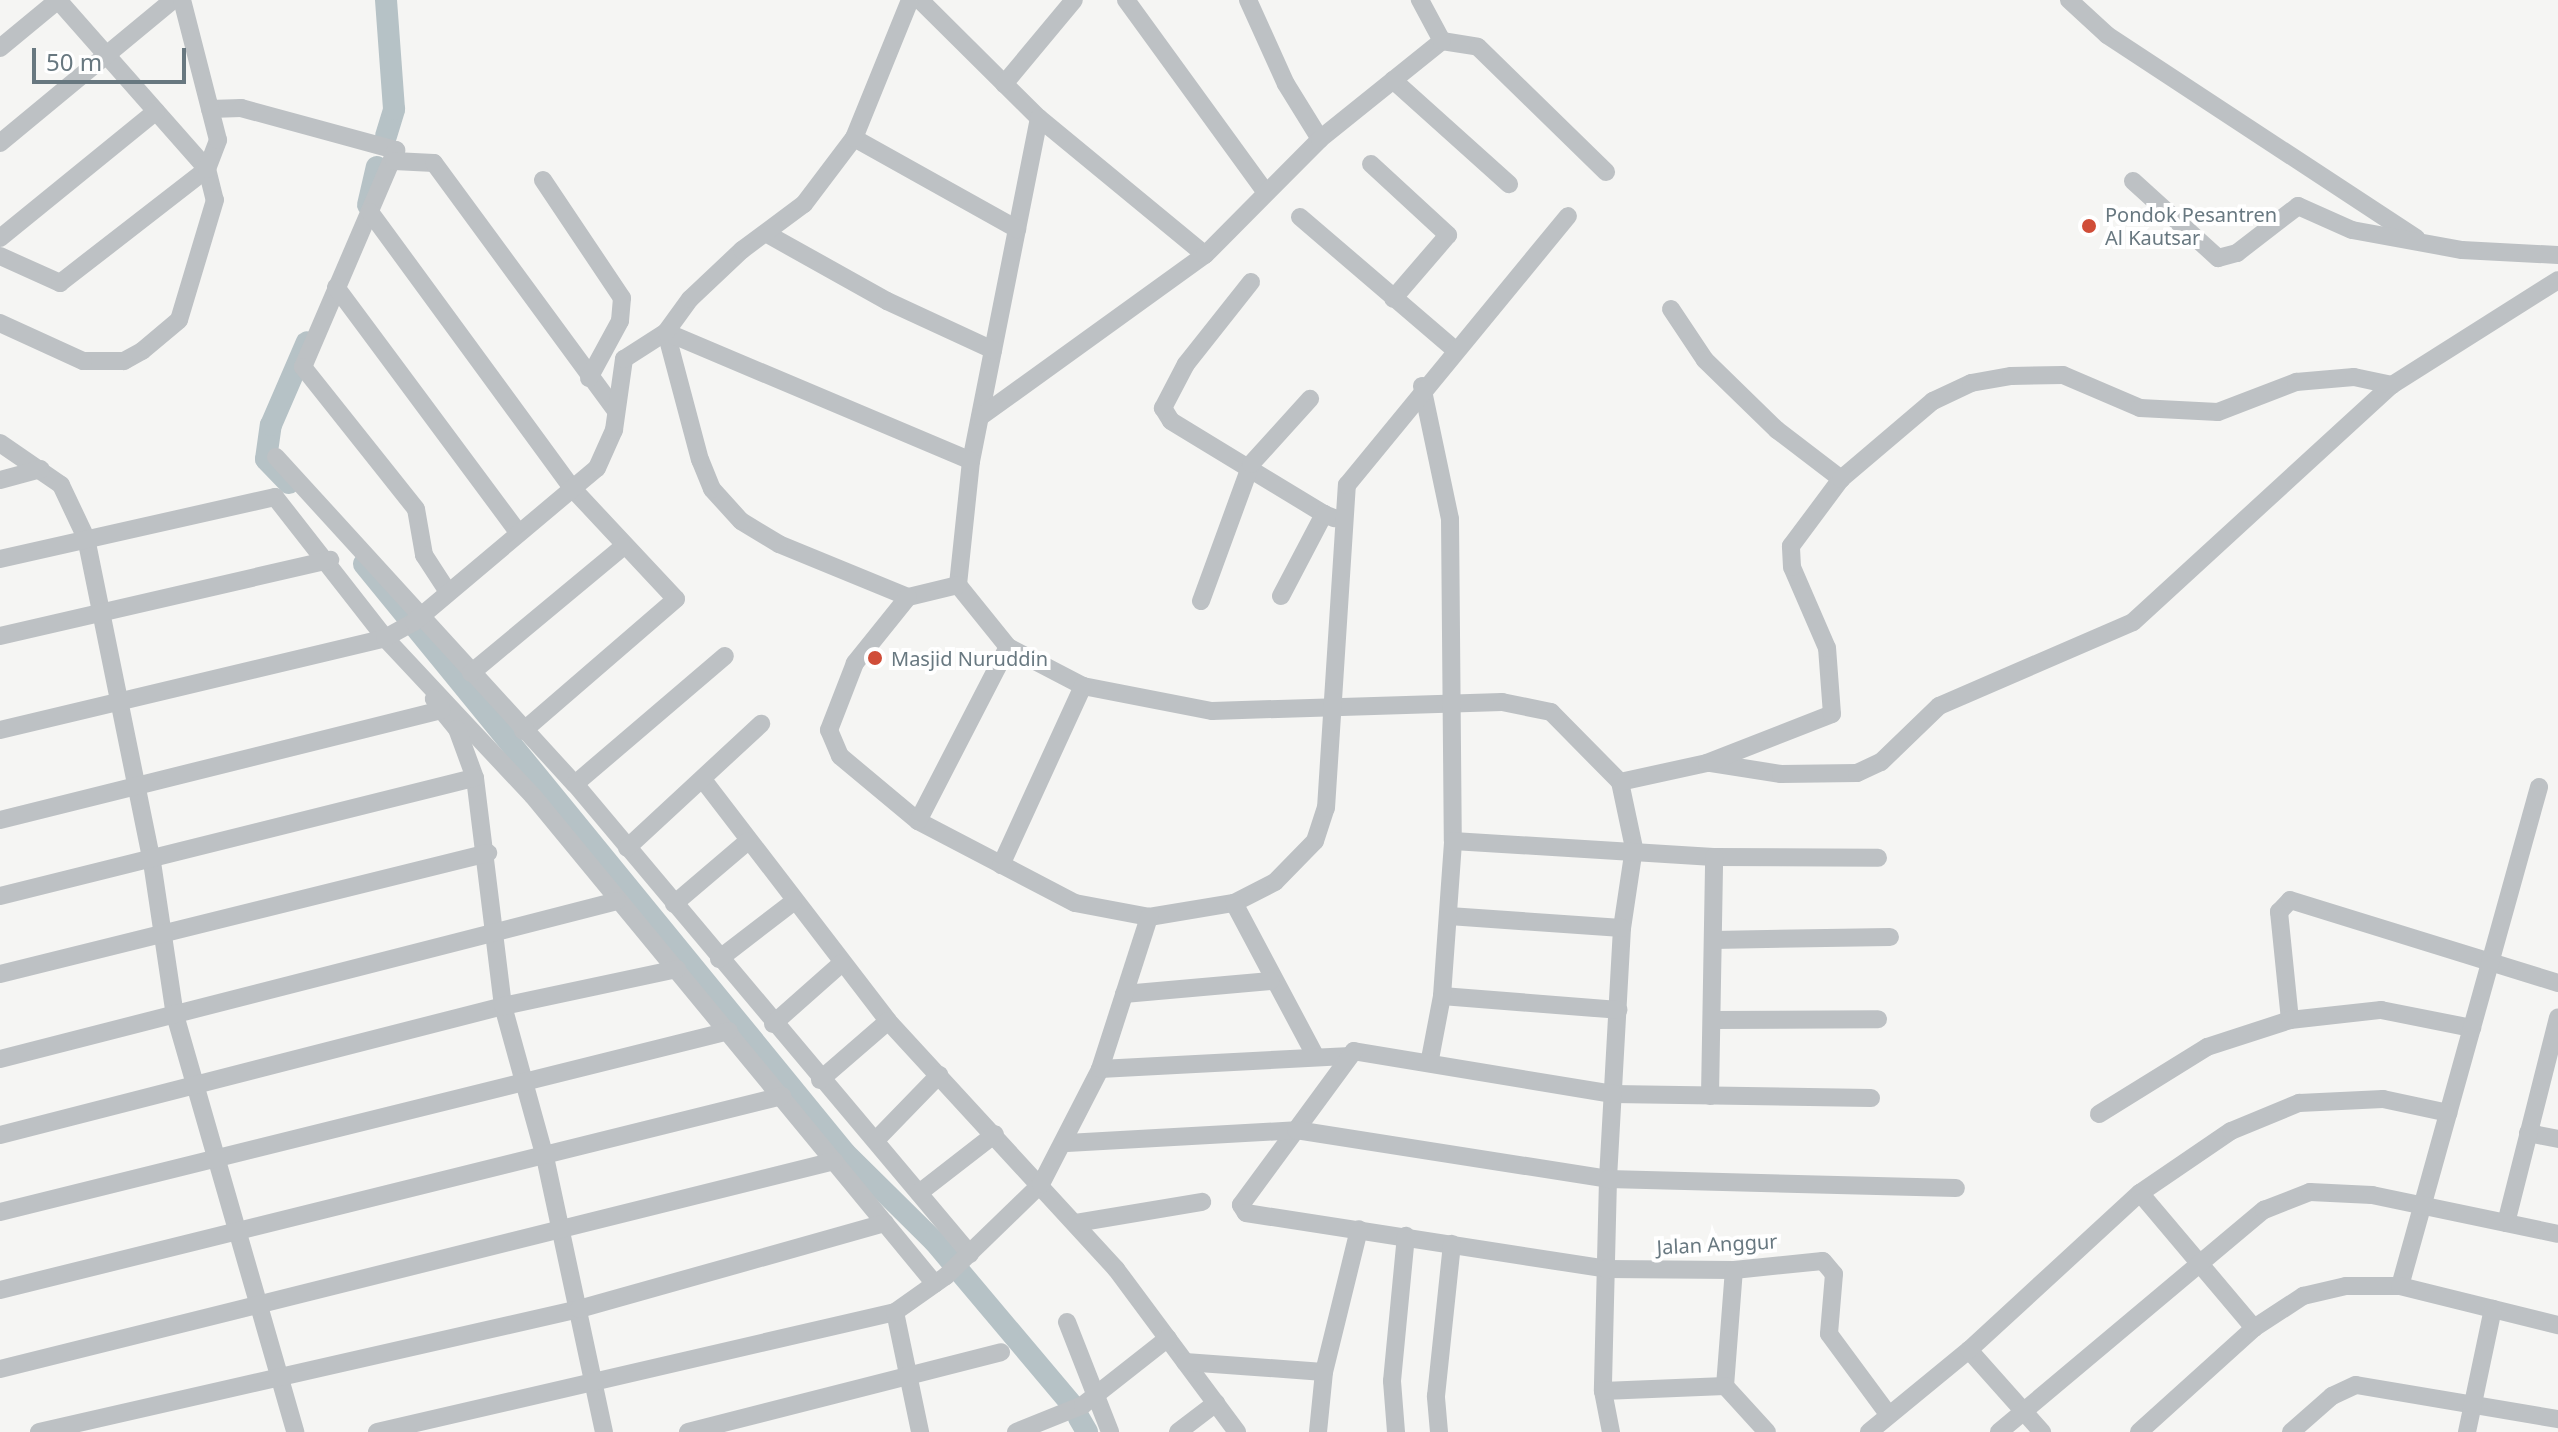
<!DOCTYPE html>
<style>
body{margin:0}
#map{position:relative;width:2558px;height:1432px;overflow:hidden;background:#f5f5f3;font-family:"Noto Sans",sans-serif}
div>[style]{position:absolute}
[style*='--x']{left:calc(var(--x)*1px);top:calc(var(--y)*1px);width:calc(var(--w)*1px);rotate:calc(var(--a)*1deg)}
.canal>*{height:22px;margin:-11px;padding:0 11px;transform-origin:11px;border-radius:11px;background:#b6c2c6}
.minor>*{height:18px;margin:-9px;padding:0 9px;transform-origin:9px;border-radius:9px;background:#bdc1c4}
.dots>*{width:22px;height:22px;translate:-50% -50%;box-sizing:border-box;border:4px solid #fff;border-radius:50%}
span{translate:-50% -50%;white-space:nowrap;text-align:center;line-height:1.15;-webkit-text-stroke:8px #fff;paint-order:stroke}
.poi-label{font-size:20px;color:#687880}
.left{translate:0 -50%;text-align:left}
.street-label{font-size:20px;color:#687880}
.scale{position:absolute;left:32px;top:48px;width:154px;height:36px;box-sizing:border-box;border:4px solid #687880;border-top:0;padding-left:10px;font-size:24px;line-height:28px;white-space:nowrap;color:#687880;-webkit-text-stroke:6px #fff;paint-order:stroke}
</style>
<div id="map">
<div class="canal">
<div style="--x:386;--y:136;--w:28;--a:-73"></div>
<div style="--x:394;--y:109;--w:109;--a:-94.2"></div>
<div style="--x:368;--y:205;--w:39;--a:-77"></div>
<div style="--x:289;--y:483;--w:33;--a:-134"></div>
<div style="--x:266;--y:459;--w:34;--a:-82"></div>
<div style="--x:271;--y:425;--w:90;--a:-66.6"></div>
<div style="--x:364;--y:564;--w:760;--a:50.76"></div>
<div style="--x:845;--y:1153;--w:125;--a:44.7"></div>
<div style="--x:934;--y:1241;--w:214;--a:49.9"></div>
<div style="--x:1079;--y:1418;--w:16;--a:60"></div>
</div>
<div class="minor">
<div style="--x:920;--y:0;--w:168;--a:44.8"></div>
<div style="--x:1039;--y:118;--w:350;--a:101.2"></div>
<div style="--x:971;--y:461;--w:125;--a:96"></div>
<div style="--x:958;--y:585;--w:80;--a:51.1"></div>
<div style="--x:1008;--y:647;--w:85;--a:27.5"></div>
<div style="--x:1083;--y:686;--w:131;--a:11"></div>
<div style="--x:1212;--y:711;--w:290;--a:-1.8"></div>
<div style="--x:1502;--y:702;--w:50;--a:11.5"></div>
<div style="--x:1551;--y:712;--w:98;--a:45.4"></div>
<div style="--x:1620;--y:782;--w:67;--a:78"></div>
<div style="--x:1634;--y:848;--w:81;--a:98.5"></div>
<div style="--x:1622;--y:928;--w:251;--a:93.2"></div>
<div style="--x:1608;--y:1179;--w:212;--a:91.4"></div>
<div style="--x:1603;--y:1391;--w:42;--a:79"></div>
<div style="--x:1126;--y:0;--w:238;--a:54"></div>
<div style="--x:1248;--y:0;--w:92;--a:65.7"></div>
<div style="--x:1286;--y:84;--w:65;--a:58.3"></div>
<div style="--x:2069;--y:0;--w:52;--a:42.6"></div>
<div style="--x:2107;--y:35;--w:370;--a:33.3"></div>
<div style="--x:1442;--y:41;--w:36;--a:9"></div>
<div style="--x:1478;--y:47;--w:179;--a:44.3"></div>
<div style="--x:0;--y:48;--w:75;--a:-39.6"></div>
<div style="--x:58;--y:0;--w:225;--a:48.6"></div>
<div style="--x:207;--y:169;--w:32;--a:76"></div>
<div style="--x:215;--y:200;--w:125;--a:106.7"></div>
<div style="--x:179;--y:320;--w:48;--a:140"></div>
<div style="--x:142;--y:351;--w:21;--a:151"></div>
<div style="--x:124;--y:361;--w:41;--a:180"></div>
<div style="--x:83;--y:361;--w:91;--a:-155.4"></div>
<div style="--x:1393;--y:80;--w:156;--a:41.9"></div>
<div style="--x:1004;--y:84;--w:109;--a:-50.2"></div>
<div style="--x:210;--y:109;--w:31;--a:-2"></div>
<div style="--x:241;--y:108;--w:161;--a:15.2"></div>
<div style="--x:396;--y:150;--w:236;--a:113.2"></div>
<div style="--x:303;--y:367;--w:181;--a:51.5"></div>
<div style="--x:416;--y:509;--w:47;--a:80.1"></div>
<div style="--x:424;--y:555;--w:44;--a:57"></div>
<div style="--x:1039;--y:118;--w:215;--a:39.5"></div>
<div style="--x:854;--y:138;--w:187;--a:29.2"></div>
<div style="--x:0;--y:143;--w:224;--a:-39.6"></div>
<div style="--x:394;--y:161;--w:40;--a:2.9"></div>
<div style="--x:434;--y:163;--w:305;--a:53.7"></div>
<div style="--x:1371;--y:164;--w:105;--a:42.7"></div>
<div style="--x:1448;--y:235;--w:84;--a:130.7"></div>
<div style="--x:543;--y:180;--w:142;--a:56.2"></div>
<div style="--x:622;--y:298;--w:23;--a:95"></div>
<div style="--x:620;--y:321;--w:65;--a:118.5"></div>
<div style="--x:2133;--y:181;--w:115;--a:42.2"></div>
<div style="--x:2218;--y:258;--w:20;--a:-15"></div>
<div style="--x:2237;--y:253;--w:77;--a:-37.6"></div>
<div style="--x:2298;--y:206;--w:59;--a:24"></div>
<div style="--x:2352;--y:230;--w:112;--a:10.3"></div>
<div style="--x:2462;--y:250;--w:96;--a:3"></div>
<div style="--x:370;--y:212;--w:342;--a:53.8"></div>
<div style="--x:572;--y:488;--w:152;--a:46.9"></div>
<div style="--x:676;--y:599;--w:202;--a:139.2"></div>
<div style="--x:1300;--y:217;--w:204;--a:40.6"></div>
<div style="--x:769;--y:235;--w:135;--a:29.2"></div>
<div style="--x:887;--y:301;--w:117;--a:24.8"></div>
<div style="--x:0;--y:238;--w:201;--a:-39.1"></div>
<div style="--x:0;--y:256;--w:66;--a:24.2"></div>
<div style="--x:60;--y:283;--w:186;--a:-37.8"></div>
<div style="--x:207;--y:169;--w:31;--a:-69"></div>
<div style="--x:218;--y:140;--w:145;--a:-104.4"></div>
<div style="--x:1251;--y:282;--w:105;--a:128.4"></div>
<div style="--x:1186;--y:364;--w:50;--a:117.6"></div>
<div style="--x:1163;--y:408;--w:15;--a:58"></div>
<div style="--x:1171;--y:421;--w:179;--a:31.3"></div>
<div style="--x:336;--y:287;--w:305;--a:53.4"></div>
<div style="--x:1671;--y:309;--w:61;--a:56.3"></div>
<div style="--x:1705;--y:360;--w:100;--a:44.2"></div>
<div style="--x:1777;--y:430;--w:81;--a:37.4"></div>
<div style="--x:1422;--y:386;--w:136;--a:78.1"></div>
<div style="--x:1450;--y:519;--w:322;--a:89.5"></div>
<div style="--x:980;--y:417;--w:277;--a:-35.8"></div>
<div style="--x:1205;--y:255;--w:163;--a:-45.2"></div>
<div style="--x:1320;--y:139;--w:156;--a:-38.8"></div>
<div style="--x:1442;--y:41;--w:47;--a:-118.2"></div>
<div style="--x:0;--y:443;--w:74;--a:34.5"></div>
<div style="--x:61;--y:485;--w:59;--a:64.7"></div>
<div style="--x:86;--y:538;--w:331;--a:78.5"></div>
<div style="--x:152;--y:862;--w:155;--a:81.5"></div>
<div style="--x:175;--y:1015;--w:434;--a:73.9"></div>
<div style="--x:276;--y:457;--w:443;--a:47.6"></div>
<div style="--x:575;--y:784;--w:614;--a:49.96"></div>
<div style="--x:0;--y:480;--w:42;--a:-15"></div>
<div style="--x:0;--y:559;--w:282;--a:-12.7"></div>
<div style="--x:275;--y:497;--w:179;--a:52"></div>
<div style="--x:385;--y:638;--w:216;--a:46.9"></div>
<div style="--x:533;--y:796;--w:632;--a:50.52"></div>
<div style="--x:958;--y:585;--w:51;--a:166.5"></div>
<div style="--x:908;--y:597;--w:139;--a:-157.7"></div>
<div style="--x:779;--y:544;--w:44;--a:-148.8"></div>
<div style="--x:741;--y:521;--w:43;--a:-132.2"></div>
<div style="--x:712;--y:489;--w:31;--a:-112"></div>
<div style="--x:700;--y:460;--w:132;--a:-104.9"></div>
<div style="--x:666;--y:332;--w:331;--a:22.9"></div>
<div style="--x:1281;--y:596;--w:93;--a:-62.3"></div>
<div style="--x:1324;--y:514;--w:11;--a:22"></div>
<div style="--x:908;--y:597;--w:85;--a:128.8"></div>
<div style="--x:855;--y:663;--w:72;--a:111.2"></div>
<div style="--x:829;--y:730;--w:28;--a:67"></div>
<div style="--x:840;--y:756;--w:102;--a:39.8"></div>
<div style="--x:918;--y:821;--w:177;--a:27.6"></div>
<div style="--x:1075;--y:903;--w:75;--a:10.7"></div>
<div style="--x:1149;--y:917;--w:86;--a:-9.4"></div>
<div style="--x:1234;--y:903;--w:46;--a:-27.1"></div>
<div style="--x:1275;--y:882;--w:57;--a:-45.7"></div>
<div style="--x:1315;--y:841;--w:35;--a:-72"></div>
<div style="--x:1326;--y:808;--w:324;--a:-86.3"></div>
<div style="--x:1347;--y:485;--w:348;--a:-50.6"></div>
<div style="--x:1201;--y:601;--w:146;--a:-69.9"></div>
<div style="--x:1251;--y:464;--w:88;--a:-47.8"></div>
<div style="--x:0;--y:636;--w:339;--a:-13"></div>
<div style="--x:471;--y:673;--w:197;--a:-39.7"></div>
<div style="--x:444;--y:713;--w:21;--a:51"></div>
<div style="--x:457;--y:729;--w:52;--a:69.8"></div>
<div style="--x:475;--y:778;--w:230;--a:83"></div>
<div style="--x:503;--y:1006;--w:157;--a:74.5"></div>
<div style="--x:545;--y:1157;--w:281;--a:77.9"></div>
<div style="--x:0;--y:730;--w:396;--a:-13.4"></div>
<div style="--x:385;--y:638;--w:33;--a:-29"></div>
<div style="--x:414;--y:622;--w:239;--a:-40.1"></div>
<div style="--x:597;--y:468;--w:42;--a:-65.9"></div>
<div style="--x:614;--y:430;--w:72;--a:-82"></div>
<div style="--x:624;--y:359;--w:50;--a:-32.7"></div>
<div style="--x:666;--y:332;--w:41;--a:-54"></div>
<div style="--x:690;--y:299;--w:71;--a:-43.3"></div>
<div style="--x:742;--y:250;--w:77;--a:-36.6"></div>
<div style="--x:804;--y:204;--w:83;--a:-52.9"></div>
<div style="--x:854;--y:138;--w:149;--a:-67.9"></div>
<div style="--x:1711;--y:763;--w:71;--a:8.9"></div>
<div style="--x:1781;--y:774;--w:76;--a:-0.8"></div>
<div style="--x:1857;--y:773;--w:26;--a:-25"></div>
<div style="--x:1881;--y:762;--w:81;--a:-44"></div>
<div style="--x:1939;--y:706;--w:211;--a:-23.4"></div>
<div style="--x:2133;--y:622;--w:351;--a:-42.5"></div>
<div style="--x:2392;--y:385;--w:196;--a:-32.3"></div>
<div style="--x:704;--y:781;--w:302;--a:52.5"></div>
<div style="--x:888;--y:1021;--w:337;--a:47.4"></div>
<div style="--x:1116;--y:1269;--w:203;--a:53.4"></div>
<div style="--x:1620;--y:782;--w:89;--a:-12.3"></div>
<div style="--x:1707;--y:763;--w:134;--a:-21.4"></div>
<div style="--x:1832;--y:714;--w:66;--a:-94.3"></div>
<div style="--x:1827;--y:648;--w:88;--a:-113.4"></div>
<div style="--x:1792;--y:567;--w:21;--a:-93"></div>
<div style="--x:1791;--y:546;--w:84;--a:-53.3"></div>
<div style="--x:1841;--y:479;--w:121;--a:-40.3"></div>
<div style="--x:1933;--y:401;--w:42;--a:-25.3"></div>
<div style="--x:1971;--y:383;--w:41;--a:-9.9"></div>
<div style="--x:2011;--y:376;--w:52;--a:-1.1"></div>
<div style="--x:2063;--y:375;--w:84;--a:23.2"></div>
<div style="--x:2140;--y:408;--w:78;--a:2.9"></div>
<div style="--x:2218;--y:412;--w:84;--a:-21"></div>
<div style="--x:2296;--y:382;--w:58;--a:-4.9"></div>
<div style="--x:2354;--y:377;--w:39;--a:12"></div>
<div style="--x:575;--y:784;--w:197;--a:-40.5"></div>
<div style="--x:0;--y:820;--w:455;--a:-14"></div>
<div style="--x:442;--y:710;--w:14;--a:-126"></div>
<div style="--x:918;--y:821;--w:196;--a:-62.7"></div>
<div style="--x:627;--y:848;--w:183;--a:-42.8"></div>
<div style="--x:1001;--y:865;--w:197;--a:-65.4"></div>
<div style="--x:0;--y:896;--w:489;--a:-14"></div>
<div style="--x:1234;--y:903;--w:174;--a:62"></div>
<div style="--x:674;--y:904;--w:97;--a:-40.4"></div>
<div style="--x:1449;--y:916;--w:173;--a:4"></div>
<div style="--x:1713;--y:940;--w:177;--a:-1"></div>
<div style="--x:719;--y:959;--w:93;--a:-37.6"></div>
<div style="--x:0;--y:974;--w:503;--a:-13.93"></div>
<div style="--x:1124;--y:994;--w:147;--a:-5.1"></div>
<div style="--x:1442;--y:996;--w:177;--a:4.5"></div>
<div style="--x:1712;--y:1020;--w:166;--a:-0.3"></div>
<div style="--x:2290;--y:1020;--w:109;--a:-95.8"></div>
<div style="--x:2279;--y:912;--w:16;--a:-47"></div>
<div style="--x:2290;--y:900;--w:281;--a:17.2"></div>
<div style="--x:773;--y:1024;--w:92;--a:-41.5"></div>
<div style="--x:0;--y:1059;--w:637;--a:-14.36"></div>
<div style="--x:1430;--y:1059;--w:64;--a:-79.2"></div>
<div style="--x:1442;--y:996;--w:155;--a:-85.9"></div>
<div style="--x:1453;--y:841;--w:261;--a:3.5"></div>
<div style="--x:1714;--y:857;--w:164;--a:0.3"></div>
<div style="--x:1100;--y:1069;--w:246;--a:-3"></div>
<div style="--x:820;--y:1080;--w:90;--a:-40.9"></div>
<div style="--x:1710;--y:1096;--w:239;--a:-89"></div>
<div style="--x:1871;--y:1098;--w:258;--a:-179.1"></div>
<div style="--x:1613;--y:1094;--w:263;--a:-170.6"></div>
<div style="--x:1354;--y:1051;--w:191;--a:126.3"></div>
<div style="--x:1241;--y:1205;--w:9;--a:58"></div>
<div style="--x:1246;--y:1213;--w:364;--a:8.8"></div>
<div style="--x:1606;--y:1269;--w:128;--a:0.4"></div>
<div style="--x:1734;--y:1270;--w:89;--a:-5.8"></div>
<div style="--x:1823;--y:1261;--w:17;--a:50"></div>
<div style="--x:1834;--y:1274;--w:60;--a:94.8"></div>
<div style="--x:1829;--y:1334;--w:99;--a:53.6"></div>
<div style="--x:2099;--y:1114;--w:127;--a:-31.8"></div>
<div style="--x:2207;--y:1047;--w:87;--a:-18"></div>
<div style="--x:2290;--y:1020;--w:92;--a:-6.3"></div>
<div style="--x:2381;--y:1010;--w:93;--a:11.2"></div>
<div style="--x:2528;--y:1133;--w:31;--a:11"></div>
<div style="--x:0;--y:1135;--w:519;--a:-14.38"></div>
<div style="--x:503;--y:1006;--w:178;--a:-12"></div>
<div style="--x:876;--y:1140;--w:91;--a:-45.9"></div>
<div style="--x:1067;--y:1143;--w:229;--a:-3.2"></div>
<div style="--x:1296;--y:1130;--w:316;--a:8.9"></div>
<div style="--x:1608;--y:1179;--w:348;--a:1.5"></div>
<div style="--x:919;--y:1193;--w:96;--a:-37.8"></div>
<div style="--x:2140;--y:1193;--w:177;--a:49.8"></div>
<div style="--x:0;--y:1212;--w:751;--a:-13.94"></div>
<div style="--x:1076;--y:1223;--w:128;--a:-9.5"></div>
<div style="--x:2506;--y:1223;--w:212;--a:-75.8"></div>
<div style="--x:2400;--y:1286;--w:518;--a:-74.43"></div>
<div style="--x:0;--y:1290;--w:806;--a:-13.93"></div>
<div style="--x:895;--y:1312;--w:123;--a:78.2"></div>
<div style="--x:1067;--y:1322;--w:118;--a:68.6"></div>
<div style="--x:1969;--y:1350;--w:110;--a:48.3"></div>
<div style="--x:1185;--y:1362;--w:139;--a:4.1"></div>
<div style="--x:0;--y:1369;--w:860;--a:-14"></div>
<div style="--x:1725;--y:1386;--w:116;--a:-85.6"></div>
<div style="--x:1603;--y:1391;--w:122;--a:-2.3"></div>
<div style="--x:1725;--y:1386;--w:62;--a:47.6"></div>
<div style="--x:39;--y:1432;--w:554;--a:-12.83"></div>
<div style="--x:579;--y:1309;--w:318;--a:-15.7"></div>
<div style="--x:377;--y:1432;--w:532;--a:-13.04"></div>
<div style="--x:895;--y:1312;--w:62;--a:-35.2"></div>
<div style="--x:946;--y:1276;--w:132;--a:-44.1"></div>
<div style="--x:1041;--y:1184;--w:129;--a:-62.8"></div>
<div style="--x:1100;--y:1069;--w:160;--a:-72.1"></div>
<div style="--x:688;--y:1432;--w:323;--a:-14.3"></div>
<div style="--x:1016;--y:1432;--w:72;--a:-21.9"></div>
<div style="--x:1083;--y:1405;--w:108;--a:-38.2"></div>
<div style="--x:1178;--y:1432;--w:48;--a:-37.3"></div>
<div style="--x:1318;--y:1432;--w:60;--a:-84.3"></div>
<div style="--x:1324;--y:1372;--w:147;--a:-76.2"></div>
<div style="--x:1396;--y:1432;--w:51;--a:-94.5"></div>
<div style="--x:1392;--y:1381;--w:146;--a:-84.5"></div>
<div style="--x:1439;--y:1432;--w:36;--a:-95"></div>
<div style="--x:1436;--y:1396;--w:153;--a:-84"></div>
<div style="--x:1869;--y:1432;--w:129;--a:-39.4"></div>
<div style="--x:1969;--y:1350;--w:232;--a:-42.6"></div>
<div style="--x:2140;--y:1193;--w:110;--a:-34.3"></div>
<div style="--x:2231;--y:1131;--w:74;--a:-22.4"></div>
<div style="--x:2299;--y:1103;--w:84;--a:-2.7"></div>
<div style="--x:2383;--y:1099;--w:67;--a:12"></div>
<div style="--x:1999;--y:1432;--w:346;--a:-40"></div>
<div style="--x:2264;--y:1210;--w:49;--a:-21.4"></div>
<div style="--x:2310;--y:1192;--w:62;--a:2.8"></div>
<div style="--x:2372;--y:1195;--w:190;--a:11.8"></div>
<div style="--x:2139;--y:1432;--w:155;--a:-42.1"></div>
<div style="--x:2254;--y:1328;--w:59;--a:-33.1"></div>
<div style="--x:2303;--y:1296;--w:44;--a:-13.1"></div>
<div style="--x:2346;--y:1286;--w:54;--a:0"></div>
<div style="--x:2400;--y:1286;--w:163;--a:13.9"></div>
<div style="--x:2291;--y:1432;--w:55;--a:-41.3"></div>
<div style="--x:2332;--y:1396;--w:26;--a:-25"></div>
<div style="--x:2356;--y:1385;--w:205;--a:9.6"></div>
<div style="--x:2467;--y:1432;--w:126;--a:-78.1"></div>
</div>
<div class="dots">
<div style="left:2089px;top:226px;background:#d04d38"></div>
<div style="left:875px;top:658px;background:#d04d38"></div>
</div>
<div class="poi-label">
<span class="left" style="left:2105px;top:226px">Pondok Pesantren<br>Al Kautsar</span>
<span class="left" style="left:891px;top:658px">Masjid Nuruddin</span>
</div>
<div class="street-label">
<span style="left:1717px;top:1244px;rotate:-3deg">Jalan Anggur</span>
</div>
<div class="scale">50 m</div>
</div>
